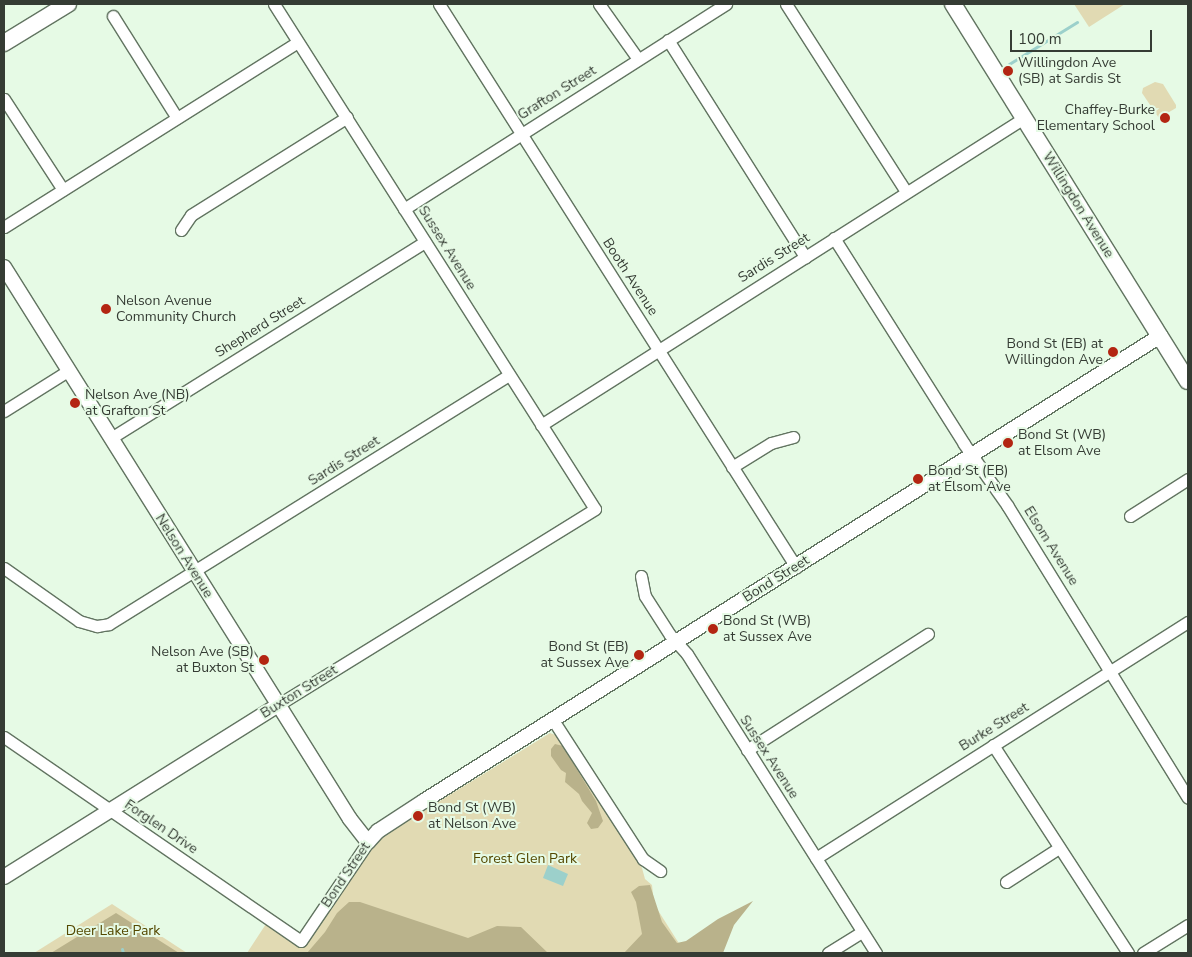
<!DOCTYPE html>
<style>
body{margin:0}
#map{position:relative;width:1192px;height:957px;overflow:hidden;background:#e6fae5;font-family:"Nunito Sans",sans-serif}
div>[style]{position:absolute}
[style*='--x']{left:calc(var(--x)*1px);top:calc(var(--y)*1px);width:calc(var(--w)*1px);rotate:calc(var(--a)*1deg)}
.green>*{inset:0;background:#e1dab3}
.forest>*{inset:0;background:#b9b28b}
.water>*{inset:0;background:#9cd0cb}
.stream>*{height:3px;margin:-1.5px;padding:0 1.5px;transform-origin:1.5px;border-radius:1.5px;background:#9cd0cb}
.roads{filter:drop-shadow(1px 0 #627461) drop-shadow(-1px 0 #627461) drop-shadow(0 1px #627461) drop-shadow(0 -1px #627461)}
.minor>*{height:11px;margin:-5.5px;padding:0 5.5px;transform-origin:5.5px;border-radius:5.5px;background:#fff}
.tertiary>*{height:14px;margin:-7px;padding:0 7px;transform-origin:7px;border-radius:7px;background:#fff}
.secondary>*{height:16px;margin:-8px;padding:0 8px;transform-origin:8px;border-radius:8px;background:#fff}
.dots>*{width:14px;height:14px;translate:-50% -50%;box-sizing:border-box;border:2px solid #e6fae5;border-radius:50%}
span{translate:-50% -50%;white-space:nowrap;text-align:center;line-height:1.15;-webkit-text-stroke:4px #e6fae5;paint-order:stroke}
.poi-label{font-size:14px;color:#353c34}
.left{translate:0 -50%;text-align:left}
.right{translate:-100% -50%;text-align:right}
.street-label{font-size:14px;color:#353c34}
.park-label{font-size:14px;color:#544800}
.frame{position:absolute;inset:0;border:5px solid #353c34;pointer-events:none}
.scale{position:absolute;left:1010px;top:30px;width:142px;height:22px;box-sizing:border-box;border:2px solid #353c34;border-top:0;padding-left:6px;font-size:15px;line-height:18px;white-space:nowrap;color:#353c34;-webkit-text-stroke:4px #e6fae5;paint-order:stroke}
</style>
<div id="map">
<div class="green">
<div style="clip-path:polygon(1074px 4px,1125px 4px,1089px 27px)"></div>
<div style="clip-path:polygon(1155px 82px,1163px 84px,1176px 105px,1176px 108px,1159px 118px,1142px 93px,1143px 88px)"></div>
<div style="clip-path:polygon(550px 733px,558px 736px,642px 868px,645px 879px,652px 885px,654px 904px,685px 953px,247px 953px,266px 924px,303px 948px,376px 843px,391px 831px)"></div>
<div style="clip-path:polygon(112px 904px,187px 953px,34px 953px)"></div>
</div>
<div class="forest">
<div style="clip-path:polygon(555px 744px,563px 746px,596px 801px,603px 821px,598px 828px,591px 829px,587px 823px,592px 813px,582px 801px,579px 794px,565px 782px,566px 773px,561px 770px,551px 756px,551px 749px)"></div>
<div style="clip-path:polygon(650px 885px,662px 922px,677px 943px,686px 941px,718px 919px,753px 901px,734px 925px,723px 953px,624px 953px,642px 934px,636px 902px,631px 892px,639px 886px)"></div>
<div style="clip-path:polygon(349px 902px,360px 902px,468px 938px,497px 926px,521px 927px,548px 953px,307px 953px,325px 932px,337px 913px)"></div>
<div style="clip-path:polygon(116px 913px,179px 953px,51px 953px)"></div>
</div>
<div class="water">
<div style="clip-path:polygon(548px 865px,568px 874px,563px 886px,543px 878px)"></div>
</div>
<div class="stream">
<div style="--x:1009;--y:64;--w:80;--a:-31.7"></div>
<div style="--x:122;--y:949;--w:4;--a:76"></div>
</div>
<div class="roads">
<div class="minor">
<div style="--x:274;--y:4;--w:598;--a:57.56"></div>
<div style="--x:595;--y:509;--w:373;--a:148.3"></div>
<div style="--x:439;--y:4;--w:667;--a:57.62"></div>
<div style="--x:599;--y:4;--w:67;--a:54.7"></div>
<div style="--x:786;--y:4;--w:223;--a:57.4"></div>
<div style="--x:113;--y:16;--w:120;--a:57.9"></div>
<div style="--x:668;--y:40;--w:257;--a:57.7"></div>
<div style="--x:4;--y:99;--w:108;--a:57"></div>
<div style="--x:404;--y:209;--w:382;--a:-32.5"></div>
<div style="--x:4;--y:227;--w:347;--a:-32.2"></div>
<div style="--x:181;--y:230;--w:18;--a:-56"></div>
<div style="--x:191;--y:215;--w:184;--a:-32.1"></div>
<div style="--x:834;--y:238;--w:244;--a:57.7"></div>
<div style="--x:964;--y:444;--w:75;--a:54.8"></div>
<div style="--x:1007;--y:505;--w:344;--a:58.3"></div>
<div style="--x:4;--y:411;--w:77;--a:-32.2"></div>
<div style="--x:541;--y:425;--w:572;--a:-32.44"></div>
<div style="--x:111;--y:438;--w:370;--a:-32"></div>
<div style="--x:732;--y:467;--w:46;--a:-31.6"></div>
<div style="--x:771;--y:443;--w:23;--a:-15"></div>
<div style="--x:1130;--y:516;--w:69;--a:-32.5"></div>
<div style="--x:4;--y:568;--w:92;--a:35.2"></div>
<div style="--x:79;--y:621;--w:19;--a:16"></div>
<div style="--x:97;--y:626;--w:12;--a:-9"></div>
<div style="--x:109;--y:624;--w:471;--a:-31.9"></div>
<div style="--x:641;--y:576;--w:20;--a:79"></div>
<div style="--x:645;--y:596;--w:46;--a:57.3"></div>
<div style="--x:670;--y:635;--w:25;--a:48"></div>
<div style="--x:687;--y:654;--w:354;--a:57.7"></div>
<div style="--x:553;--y:720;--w:166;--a:57.1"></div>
<div style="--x:643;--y:859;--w:21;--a:35"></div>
<div style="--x:4;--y:737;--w:360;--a:34.5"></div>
<div style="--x:301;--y:941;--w:120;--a:-55.9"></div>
<div style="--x:993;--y:745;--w:248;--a:57"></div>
<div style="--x:747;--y:750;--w:215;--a:-32.7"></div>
<div style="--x:816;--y:858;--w:441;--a:-32.4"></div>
<div style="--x:1006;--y:882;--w:63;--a:-32.7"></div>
<div style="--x:828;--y:953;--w:40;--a:-32"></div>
<div style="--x:1143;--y:953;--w:53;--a:-31.9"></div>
</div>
<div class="tertiary">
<div style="--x:4;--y:267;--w:651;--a:57.92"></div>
<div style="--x:350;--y:819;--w:29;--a:52"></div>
<div style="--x:368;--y:842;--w:15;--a:-48"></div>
<div style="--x:378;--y:831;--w:55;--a:-33.1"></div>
<div style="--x:424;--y:801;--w:871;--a:-32.28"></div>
<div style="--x:4;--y:877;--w:324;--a:-32.1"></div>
</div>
<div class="secondary">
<div style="--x:953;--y:4;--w:444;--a:58.1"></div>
<div style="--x:4;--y:43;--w:75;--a:-31.4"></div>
</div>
</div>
<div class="dots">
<div style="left:1008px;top:71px;background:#b32512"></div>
<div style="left:1165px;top:118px;background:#b32512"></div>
<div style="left:106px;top:309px;background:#b32512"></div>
<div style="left:1113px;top:352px;background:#b32512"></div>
<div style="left:75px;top:403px;background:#b32512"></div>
<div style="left:1008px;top:443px;background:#b32512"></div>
<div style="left:918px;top:479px;background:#b32512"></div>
<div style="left:713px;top:629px;background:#b32512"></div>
<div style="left:639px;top:655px;background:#b32512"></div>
<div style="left:264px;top:660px;background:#b32512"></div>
<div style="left:418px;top:816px;background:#b32512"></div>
</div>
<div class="poi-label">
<span class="left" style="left:1018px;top:71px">Willingdon Ave<br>(SB) at Sardis St</span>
<span class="right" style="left:1155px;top:118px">Chaffey-Burke<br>Elementary School</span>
<span class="left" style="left:116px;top:309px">Nelson Avenue<br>Community Church</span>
<span class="right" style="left:1103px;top:352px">Bond St (EB) at<br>Willingdon Ave</span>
<span class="left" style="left:85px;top:403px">Nelson Ave (NB)<br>at Grafton St</span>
<span class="left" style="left:1018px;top:443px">Bond St (WB)<br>at Elsom Ave</span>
<span class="left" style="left:928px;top:479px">Bond St (EB)<br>at Elsom Ave</span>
<span class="left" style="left:723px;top:629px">Bond St (WB)<br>at Sussex Ave</span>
<span class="right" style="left:629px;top:655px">Bond St (EB)<br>at Sussex Ave</span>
<span class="right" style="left:254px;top:660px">Nelson Ave (SB)<br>at Buxton St</span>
<span class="left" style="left:428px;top:816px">Bond St (WB)<br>at Nelson Ave</span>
</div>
<div class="street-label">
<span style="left:557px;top:93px;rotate:-32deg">Grafton Street</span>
<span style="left:1078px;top:205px;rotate:58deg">Willingdon Avenue</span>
<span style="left:447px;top:248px;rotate:58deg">Sussex Avenue</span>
<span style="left:774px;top:258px;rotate:-32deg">Sardis Street</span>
<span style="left:630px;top:277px;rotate:57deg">Booth Avenue</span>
<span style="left:260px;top:327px;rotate:-32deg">Shepherd Street</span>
<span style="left:344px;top:461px;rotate:-32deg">Sardis Street</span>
<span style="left:1051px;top:546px;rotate:58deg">Elsom Avenue</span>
<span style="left:184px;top:556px;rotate:58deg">Nelson Avenue</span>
<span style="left:776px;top:579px;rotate:-32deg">Bond Street</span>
<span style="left:299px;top:692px;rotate:-32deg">Buxton Street</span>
<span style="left:994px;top:727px;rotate:-32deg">Burke Street</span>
<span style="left:769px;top:757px;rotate:57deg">Sussex Avenue</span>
<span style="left:161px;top:827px;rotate:34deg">Forglen Drive</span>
<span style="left:346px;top:875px;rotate:-56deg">Bond Street</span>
</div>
<div class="park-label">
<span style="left:525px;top:859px">Forest Glen Park</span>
<span style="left:113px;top:931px">Deer Lake Park</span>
</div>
<div class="frame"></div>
<div class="scale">100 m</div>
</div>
